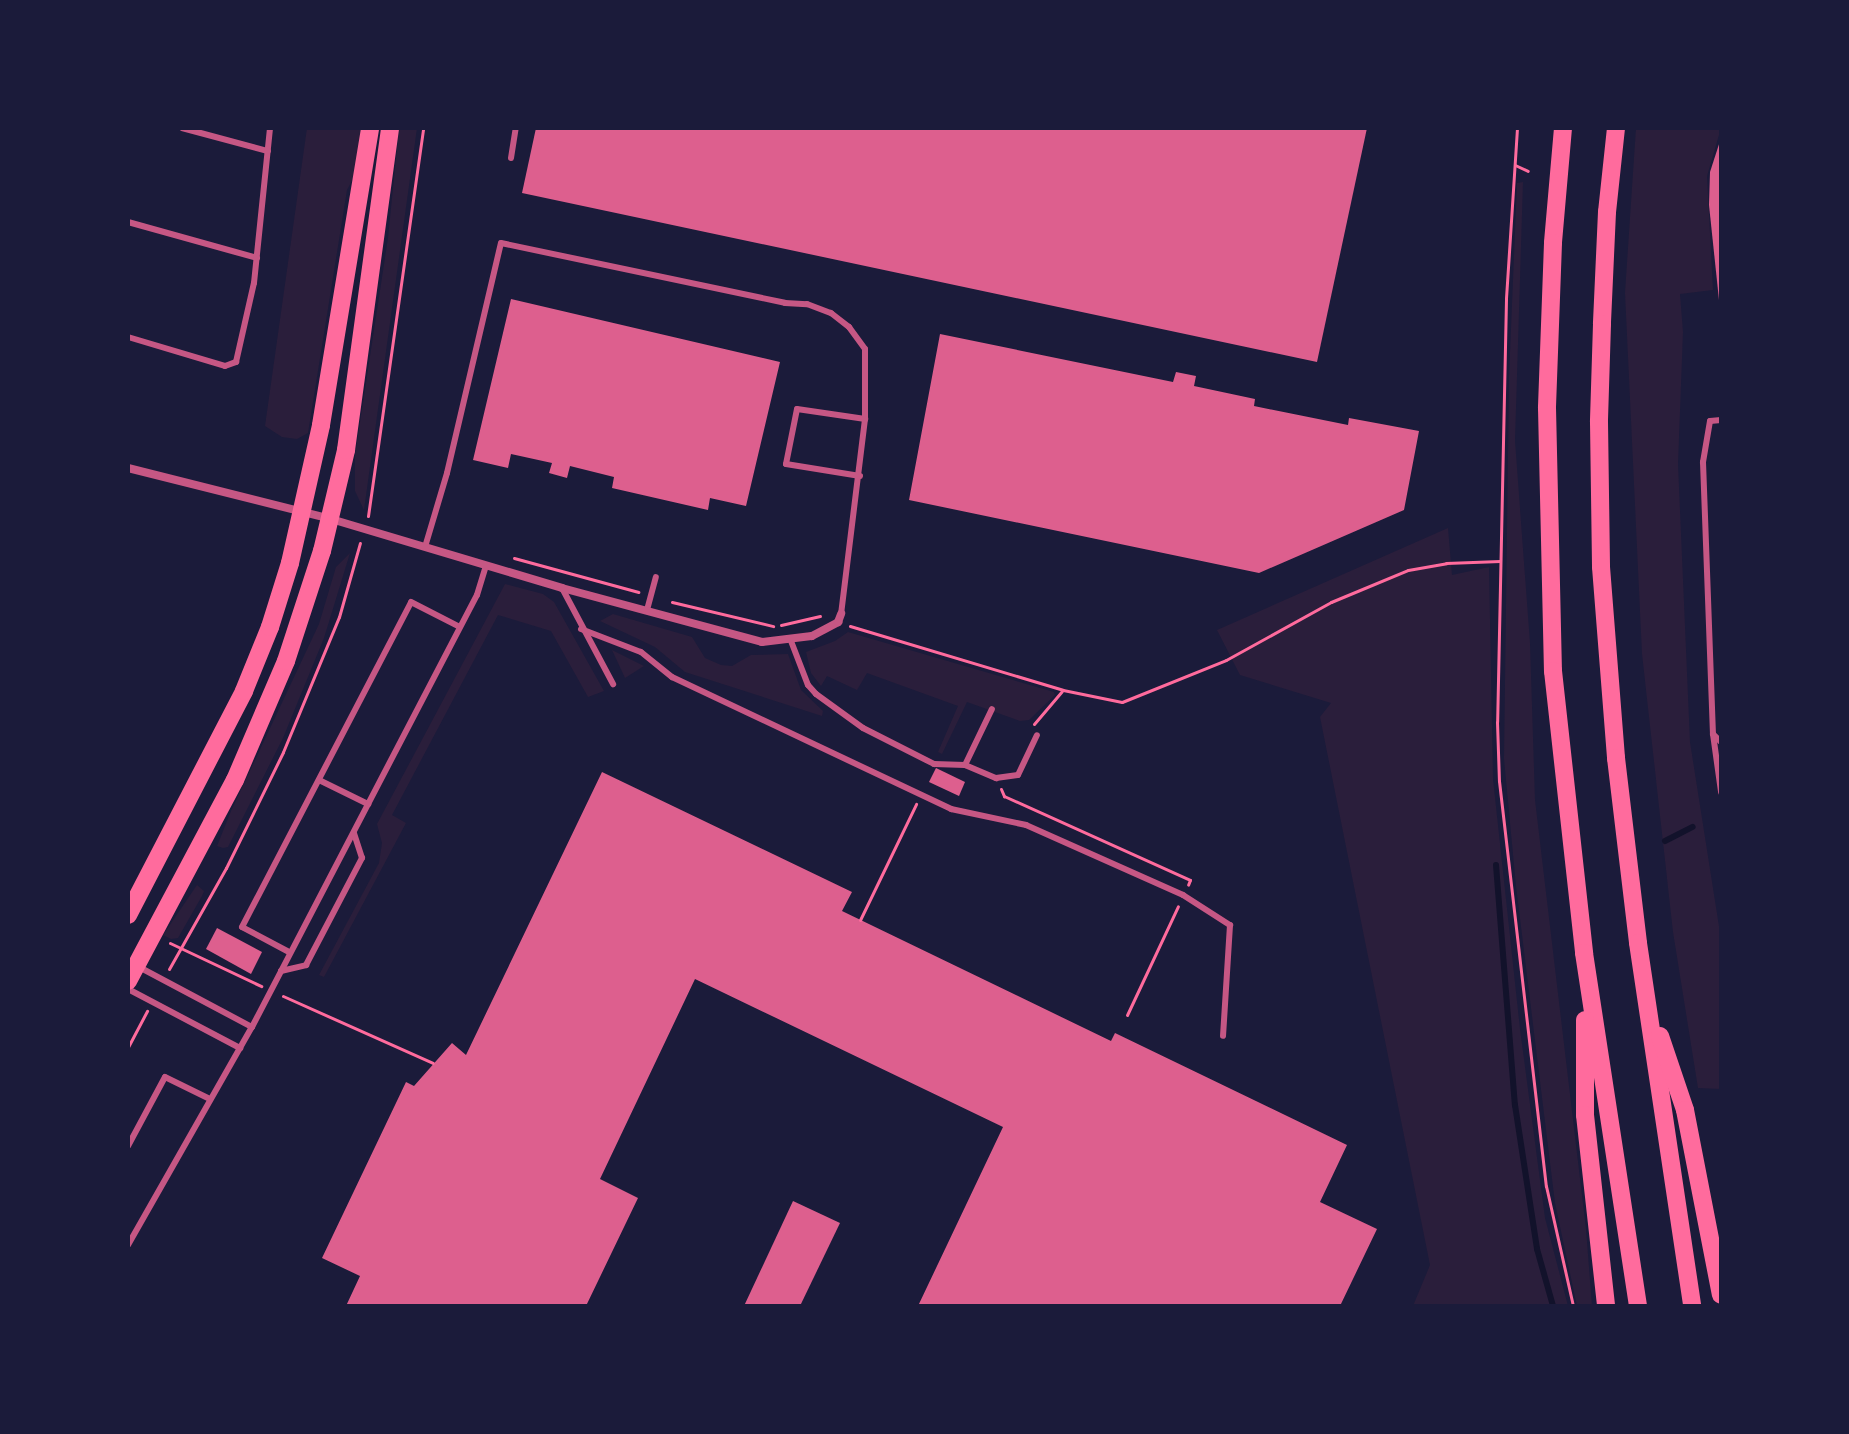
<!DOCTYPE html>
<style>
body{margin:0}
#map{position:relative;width:1849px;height:1434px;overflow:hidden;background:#1b1b3a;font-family:Barlow,sans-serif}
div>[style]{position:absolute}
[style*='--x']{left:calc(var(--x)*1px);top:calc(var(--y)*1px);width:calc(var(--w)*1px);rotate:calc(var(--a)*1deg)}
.green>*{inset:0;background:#2a1e3b}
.stream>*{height:6px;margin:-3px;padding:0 3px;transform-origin:3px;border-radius:3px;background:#12122b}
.building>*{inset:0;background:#dd5f8e}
.path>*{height:3px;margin:-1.5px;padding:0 1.5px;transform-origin:1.5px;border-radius:1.5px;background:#ff6b9d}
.service>*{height:6px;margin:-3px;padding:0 3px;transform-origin:3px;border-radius:3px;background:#c65784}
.minor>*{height:8px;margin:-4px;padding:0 4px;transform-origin:4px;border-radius:4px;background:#c65784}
.primary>*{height:18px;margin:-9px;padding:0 9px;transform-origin:9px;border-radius:9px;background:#ff6b9d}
.trunk>*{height:18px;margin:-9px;padding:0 9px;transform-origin:9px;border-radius:9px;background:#ff6b9d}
span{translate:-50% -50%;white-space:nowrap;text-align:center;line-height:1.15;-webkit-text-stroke:8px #1b1b3a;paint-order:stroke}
.frame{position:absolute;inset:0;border:130px solid #1b1b3a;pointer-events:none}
</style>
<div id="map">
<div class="green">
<div style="clip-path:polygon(307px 128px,363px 128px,355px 175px,347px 190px,308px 433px,297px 439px,282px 437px,265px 426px)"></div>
<div style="clip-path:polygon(399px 128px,417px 128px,364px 510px,355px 491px,355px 455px,388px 238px)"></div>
<div style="clip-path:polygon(1636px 128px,1721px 128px,1707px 176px,1713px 290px,1680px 294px,1683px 332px,1678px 464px,1690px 742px,1721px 939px,1721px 1089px,1698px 1088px,1673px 932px,1642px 654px,1625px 293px)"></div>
<div style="clip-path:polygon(1523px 182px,1515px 441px,1530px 643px,1535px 800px,1586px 1229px,1592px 1306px,1577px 1306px,1555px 1203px,1516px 886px,1504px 759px,1509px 377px,1517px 183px)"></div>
<div style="clip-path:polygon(1448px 528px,1452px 575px,1489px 567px,1493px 779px,1520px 1029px,1545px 1218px,1568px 1306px,1413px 1306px,1430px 1265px,1320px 717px,1331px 703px,1240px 675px,1217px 630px)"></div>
<div style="clip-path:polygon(350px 553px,324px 638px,283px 738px,228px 847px,223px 848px,217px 846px,231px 811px,319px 624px,336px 567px)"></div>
<div style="clip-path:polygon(505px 584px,543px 594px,554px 602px,604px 691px,588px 697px,551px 631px,498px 615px,392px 815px,406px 823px,324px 977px,319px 975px,379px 863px,382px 843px,377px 824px)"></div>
<div style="clip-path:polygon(613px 614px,692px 637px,705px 658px,721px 665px,732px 666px,751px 655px,788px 654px,801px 690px,823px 711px,822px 716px,685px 672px,655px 647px,600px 621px)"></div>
<div style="clip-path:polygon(848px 632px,1054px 692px,1055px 695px,1029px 720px,1020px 721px,967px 702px,942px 754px,938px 752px,958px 706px,867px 673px,857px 690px,827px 676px,821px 686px,811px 673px,806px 652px,835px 641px)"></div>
<div style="clip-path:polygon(612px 650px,644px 666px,625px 678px)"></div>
<div style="clip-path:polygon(197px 885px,204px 891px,202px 896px,178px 938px,171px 939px,163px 935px)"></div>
</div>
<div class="stream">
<div style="--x:1665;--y:841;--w:31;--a:-27"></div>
<div style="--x:1496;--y:865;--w:241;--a:85.5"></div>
<div style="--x:1515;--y:1105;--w:146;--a:81.3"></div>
<div style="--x:1537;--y:1249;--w:59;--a:74.3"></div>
</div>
<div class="building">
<div style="clip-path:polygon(536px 128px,1367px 128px,1317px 362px,522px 193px)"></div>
<div style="clip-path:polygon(1721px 138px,1721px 300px,1719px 300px,1709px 205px,1710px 172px)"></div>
<div style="clip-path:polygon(511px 299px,780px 362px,746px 506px,710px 498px,708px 510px,612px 488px,614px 477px,570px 466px,567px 478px,549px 473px,552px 463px,511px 454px,508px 468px,473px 460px)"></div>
<div style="clip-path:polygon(940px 334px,1173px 382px,1176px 372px,1196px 376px,1194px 386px,1255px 399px,1254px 406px,1348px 425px,1349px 418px,1419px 431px,1404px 510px,1259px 573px,909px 500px)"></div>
<div style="clip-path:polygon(936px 768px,965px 782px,959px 796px,929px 782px)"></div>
<div style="clip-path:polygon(602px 772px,852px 892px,842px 911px,1111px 1041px,1115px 1033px,1347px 1145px,1320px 1202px,1377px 1229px,1340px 1306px,918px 1306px,1003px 1127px,695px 979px,600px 1179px,638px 1198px,586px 1306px,346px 1306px,360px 1276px,322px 1258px,406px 1082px,414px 1086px,452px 1043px,466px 1055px)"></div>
<div style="clip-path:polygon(217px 928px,262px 952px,251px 974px,206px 949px)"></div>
<div style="clip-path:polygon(793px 1201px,840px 1223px,800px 1306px,744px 1306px)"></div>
</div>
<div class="path">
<div style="--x:1517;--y:128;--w:171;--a:93.7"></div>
<div style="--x:1506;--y:299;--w:423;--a:91.2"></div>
<div style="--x:1497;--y:722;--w:59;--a:88.1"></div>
<div style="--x:1499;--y:781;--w:408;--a:83.4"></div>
<div style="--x:1546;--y:1186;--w:123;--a:77.3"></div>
<div style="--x:1515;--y:165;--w:14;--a:25"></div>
<div style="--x:368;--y:516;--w:392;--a:-81.9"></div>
<div style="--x:514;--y:558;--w:129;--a:15.3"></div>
<div style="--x:672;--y:602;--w:104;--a:13.4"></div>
<div style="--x:781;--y:625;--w:40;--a:-13"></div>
<div style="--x:850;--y:626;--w:222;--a:16.7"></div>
<div style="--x:1063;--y:690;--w:60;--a:11.5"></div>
<div style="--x:1122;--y:702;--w:112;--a:-22"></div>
<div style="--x:1226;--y:660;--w:120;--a:-28.9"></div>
<div style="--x:1331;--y:602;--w:83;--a:-22.6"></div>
<div style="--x:1408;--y:570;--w:39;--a:-10"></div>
<div style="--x:1446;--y:563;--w:54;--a:-2.1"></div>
<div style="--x:1034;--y:724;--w:43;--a:-49.7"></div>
<div style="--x:1001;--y:789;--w:8;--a:67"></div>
<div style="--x:1004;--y:796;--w:204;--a:24.3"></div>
<div style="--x:1190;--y:880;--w:5;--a:112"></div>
<div style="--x:860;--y:920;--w:129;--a:-64.2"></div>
<div style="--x:170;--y:943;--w:101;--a:25.3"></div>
<div style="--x:169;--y:969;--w:116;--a:-60.6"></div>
<div style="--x:226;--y:868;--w:129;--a:-63.8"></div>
<div style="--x:283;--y:752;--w:146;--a:-67.5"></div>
<div style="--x:339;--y:617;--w:77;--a:-74.2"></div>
<div style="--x:283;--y:996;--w:164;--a:24.1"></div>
<div style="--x:1127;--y:1015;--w:120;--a:-64.9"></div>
<div style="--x:128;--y:1047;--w:41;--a:-62.2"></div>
</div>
<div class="service">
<div style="--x:182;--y:128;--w:89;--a:15"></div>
<div style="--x:511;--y:158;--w:30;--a:-81"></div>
<div style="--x:128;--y:222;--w:134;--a:15.6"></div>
<div style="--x:128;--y:337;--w:101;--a:16.6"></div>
<div style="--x:225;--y:366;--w:12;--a:-20"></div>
<div style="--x:236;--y:362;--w:81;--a:-77.2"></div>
<div style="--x:254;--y:283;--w:156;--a:-84.1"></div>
<div style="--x:1721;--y:420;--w:11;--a:175"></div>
<div style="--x:1710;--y:421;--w:42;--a:99.7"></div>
<div style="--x:1703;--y:462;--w:272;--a:87.9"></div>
<div style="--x:1713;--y:734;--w:11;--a:45"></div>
<div style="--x:860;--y:476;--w:75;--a:-170.8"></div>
<div style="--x:786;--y:464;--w:56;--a:-78.7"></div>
<div style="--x:797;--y:409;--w:69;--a:8.4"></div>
<div style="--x:425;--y:547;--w:77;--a:-73.4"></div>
<div style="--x:447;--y:473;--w:236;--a:-76.8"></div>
<div style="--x:501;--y:243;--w:290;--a:11.9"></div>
<div style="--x:785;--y:303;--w:22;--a:3"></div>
<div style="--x:807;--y:304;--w:26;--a:21"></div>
<div style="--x:831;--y:313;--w:23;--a:38"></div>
<div style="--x:849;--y:327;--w:27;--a:54"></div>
<div style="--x:865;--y:349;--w:70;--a:90"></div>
<div style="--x:865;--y:419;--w:196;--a:97"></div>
<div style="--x:562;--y:588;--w:109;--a:62"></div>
<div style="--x:647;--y:610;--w:34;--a:-75"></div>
<div style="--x:581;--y:629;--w:64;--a:21"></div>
<div style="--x:641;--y:652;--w:40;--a:39"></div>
<div style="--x:672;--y:677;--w:309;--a:25.3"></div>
<div style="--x:951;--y:809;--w:77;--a:12"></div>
<div style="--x:1026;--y:825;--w:172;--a:24"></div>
<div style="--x:1183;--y:895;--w:56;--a:32.6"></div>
<div style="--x:1230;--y:925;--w:111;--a:93.6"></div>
<div style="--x:791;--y:641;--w:47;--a:68.9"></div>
<div style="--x:808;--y:685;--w:12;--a:48"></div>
<div style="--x:816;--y:694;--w:58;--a:35.9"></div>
<div style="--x:863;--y:728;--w:80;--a:26.9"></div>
<div style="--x:934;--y:764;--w:31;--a:2"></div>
<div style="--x:965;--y:765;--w:34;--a:23"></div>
<div style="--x:996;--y:778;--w:22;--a:-8"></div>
<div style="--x:1018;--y:775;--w:44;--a:-64.6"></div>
<div style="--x:1713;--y:734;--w:59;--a:82.1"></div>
<div style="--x:965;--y:765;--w:62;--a:-64.3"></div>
<div style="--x:319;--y:780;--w:55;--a:26.1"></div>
<div style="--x:289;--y:952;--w:53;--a:-152"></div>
<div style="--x:242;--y:927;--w:366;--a:-62.5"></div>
<div style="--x:411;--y:602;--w:53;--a:27.1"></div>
<div style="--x:139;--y:967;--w:128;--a:28"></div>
<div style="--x:281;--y:971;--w:26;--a:-13"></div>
<div style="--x:306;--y:965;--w:121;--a:-62.4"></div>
<div style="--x:362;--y:858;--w:26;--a:-108"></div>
<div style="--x:128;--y:989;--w:127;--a:27.8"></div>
<div style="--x:128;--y:1146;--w:78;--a:-61.8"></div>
<div style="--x:165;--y:1077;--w:50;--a:26.1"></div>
<div style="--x:128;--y:1245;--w:251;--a:-60.4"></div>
<div style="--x:252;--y:1027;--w:487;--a:-62.5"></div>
<div style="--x:477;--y:595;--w:30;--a:-73"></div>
</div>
<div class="minor">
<div style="--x:128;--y:468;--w:209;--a:14.1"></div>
<div style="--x:331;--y:519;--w:241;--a:16.6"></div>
<div style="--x:562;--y:588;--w:207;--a:15.1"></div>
<div style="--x:762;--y:642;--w:50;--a:-6.8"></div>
<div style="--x:812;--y:636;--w:30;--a:-28"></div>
<div style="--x:838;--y:622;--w:9;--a:-69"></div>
</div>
<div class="primary">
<div style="--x:128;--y:915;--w:252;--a:-62.6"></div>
<div style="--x:244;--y:691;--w:69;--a:-67.9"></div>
<div style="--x:270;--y:627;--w:67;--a:-72.6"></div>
<div style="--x:290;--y:563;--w:141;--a:-77.3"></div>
<div style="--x:321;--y:425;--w:301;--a:-80.6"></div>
<div style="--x:128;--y:981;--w:228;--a:-62"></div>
<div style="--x:235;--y:780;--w:129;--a:-66.8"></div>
<div style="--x:286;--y:661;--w:116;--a:-71.9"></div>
<div style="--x:322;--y:551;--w:104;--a:-76.6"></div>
<div style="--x:346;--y:450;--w:325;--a:-82.2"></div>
</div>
<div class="trunk">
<div style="--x:1563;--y:128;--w:115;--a:95"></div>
<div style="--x:1553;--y:243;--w:165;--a:92.1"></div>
<div style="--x:1547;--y:408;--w:263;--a:88.7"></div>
<div style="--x:1553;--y:671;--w:284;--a:83.7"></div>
<div style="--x:1584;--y:953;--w:357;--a:81.3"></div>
<div style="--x:1616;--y:128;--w:84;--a:96.1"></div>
<div style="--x:1607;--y:212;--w:112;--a:92.6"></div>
<div style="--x:1602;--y:324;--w:98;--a:91.8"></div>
<div style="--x:1599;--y:422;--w:145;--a:89.2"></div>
<div style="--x:1601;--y:567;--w:192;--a:85.5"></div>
<div style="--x:1616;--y:758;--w:186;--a:83.2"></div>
<div style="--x:1638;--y:943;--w:367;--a:81.5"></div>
<div style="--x:1585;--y:1020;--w:95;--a:90"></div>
<div style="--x:1585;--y:1115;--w:192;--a:83.7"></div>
<div style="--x:1660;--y:1036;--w:78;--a:71.3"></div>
<div style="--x:1685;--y:1110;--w:188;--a:79"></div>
</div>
<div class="frame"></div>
</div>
